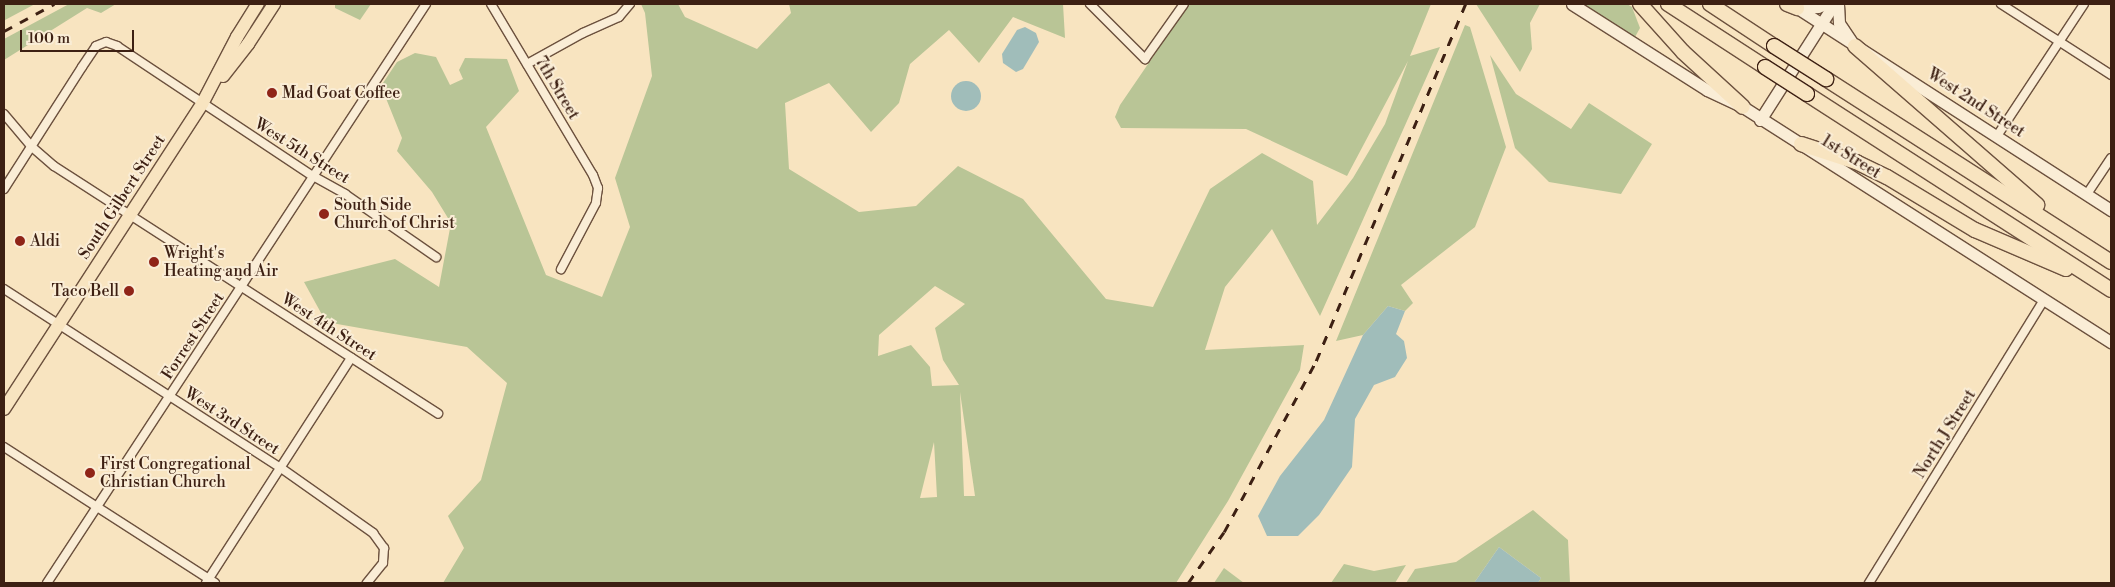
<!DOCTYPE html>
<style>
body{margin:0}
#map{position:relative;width:2115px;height:587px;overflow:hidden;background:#f8e4c0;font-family:"Libre Bodoni",serif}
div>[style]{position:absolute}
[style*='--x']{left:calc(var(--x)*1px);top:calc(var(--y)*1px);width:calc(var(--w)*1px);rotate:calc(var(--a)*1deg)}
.green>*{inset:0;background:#b9c596}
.water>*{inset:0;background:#a0bdba}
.round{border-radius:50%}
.roads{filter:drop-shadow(1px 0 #6c513e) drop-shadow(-1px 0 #6c513e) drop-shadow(0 1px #6c513e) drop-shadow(0 -1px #6c513e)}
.street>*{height:8px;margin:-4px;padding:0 4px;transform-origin:4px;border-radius:4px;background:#faedd6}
.secondary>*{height:11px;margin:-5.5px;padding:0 5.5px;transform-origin:5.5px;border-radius:5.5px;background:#faedd6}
.primary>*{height:12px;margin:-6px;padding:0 6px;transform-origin:6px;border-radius:6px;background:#f8e4c0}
.highway>*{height:14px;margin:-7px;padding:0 7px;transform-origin:7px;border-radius:7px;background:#f8e4c0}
.rail>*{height:2.5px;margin-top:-1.25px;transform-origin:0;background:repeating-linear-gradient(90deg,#3d2013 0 9px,transparent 0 18px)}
.bridges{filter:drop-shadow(1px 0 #3d2013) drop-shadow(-1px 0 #3d2013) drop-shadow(0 1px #3d2013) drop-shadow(0 -1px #3d2013)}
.highway-bridge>*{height:14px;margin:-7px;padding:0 7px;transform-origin:7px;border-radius:7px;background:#f8e4c0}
.dots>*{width:14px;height:14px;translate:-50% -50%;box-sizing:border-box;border:2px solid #faedd6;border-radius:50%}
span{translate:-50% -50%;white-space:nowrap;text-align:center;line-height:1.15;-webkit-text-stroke:4px #faedd6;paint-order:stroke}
.street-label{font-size:16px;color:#3d2013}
.poi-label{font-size:16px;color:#3d2013}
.left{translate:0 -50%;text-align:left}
.right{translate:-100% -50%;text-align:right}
.frame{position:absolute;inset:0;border:5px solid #3d2013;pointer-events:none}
.scale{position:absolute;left:20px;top:30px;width:114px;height:22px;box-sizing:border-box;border:2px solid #3d2013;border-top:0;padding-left:6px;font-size:15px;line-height:18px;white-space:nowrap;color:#3d2013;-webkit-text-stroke:4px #faedd6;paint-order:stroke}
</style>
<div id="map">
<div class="green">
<div style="clip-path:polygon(4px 4px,35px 4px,5px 20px)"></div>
<div style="clip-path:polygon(69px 4px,116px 4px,101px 13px,87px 8px,4px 60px,4px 39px)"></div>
<div style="clip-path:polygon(335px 4px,371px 4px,360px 20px,335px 8px)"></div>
<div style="clip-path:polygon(evenodd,641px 4px,678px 4px,685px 17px,757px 49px,791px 13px,789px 4px,1063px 4px,1065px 38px,1013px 17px,979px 63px,949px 30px,910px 64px,899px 103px,871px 132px,829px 83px,785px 103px,789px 169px,859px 212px,916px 206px,958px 166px,1023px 199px,1106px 299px,1153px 307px,1210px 189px,1262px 153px,1313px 181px,1317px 225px,1353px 178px,1385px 124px,1408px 61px,1347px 176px,1246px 129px,1121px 128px,1115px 117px,1120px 105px,1189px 4px,1431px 4px,1410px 56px,1440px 47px,1320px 316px,1272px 229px,1225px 287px,1205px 350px,1304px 345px,1300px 370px,1228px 501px,1176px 583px,443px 583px,464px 548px,448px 516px,481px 480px,507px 383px,467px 347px,326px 322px,304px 282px,395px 259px,439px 287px,451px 223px,432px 192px,397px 151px,402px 138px,381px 86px,397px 62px,415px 53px,436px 57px,450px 85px,463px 79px,459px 70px,465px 58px,507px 59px,519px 91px,486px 127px,546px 275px,602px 297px,630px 227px,615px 178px,652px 76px,645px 13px,641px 4px,935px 286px,965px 304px,935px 328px,943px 360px,959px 385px,932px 386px,930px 367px,911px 345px,878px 356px,879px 335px,935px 286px,641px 4px,960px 392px,975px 496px,964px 496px,960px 392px,641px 4px,934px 442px,937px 497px,921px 498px,920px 498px,934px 442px)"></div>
<div style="clip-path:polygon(1476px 4px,1540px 4px,1530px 23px,1532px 49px,1520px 72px)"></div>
<div style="clip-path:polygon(1583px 4px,1627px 4px,1632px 7px,1640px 28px,1635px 37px)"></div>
<div style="clip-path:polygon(1465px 25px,1470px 27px,1506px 147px,1475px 227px,1401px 285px,1413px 303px,1405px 311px,1388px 306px,1363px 335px,1336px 341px)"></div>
<div style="clip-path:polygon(1490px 55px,1516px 94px,1571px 129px,1589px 103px,1652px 144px,1621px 194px,1549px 182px,1515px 148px)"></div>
<div style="clip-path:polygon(1533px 510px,1568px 540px,1570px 583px,1538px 583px,1541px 578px,1499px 547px,1474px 583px,1406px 583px,1415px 569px,1456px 562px)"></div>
<div style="clip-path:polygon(1344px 564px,1374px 571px,1406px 565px,1395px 583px,1331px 583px)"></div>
<div style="clip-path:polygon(1224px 568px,1244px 583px,1214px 583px)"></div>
</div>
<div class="water">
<div style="clip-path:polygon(1025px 27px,1036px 33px,1039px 42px,1023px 69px,1016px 72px,1003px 63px,1002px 54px,1017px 30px)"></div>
<div class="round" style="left:951px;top:81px;width:30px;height:30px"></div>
<div style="clip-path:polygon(1388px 306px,1405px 311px,1396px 334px,1404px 341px,1407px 358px,1395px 377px,1374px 385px,1355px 419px,1352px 467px,1319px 515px,1298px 536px,1267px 536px,1258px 516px,1280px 476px,1324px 420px,1363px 335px)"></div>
<div style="clip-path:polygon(1499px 547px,1541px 578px,1538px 583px,1474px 583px)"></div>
</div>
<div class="roads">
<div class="street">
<div style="--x:491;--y:4;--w:199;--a:59.2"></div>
<div style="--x:593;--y:175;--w:14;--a:69"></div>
<div style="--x:598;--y:188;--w:15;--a:98"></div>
<div style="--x:596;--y:203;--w:75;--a:117.9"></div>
<div style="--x:1090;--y:4;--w:78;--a:45"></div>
<div style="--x:1145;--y:59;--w:67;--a:-54.7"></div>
<div style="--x:2001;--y:4;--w:131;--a:32.8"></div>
<div style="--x:527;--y:64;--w:64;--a:-29"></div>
<div style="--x:583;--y:33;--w:39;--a:-24"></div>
<div style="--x:619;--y:17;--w:17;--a:-50"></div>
<div style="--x:4;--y:114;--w:43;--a:49.7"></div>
<div style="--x:32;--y:147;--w:29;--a:41"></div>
<div style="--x:54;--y:166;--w:457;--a:32.8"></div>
<div style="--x:1997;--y:136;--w:158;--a:-56.6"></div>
<div style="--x:4;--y:189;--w:145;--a:-57.4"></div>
<div style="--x:82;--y:67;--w:25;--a:-56"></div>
<div style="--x:96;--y:46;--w:11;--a:-22"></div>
<div style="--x:106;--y:42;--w:12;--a:20"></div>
<div style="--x:117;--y:46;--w:235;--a:33.6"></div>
<div style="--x:313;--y:176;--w:37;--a:29"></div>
<div style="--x:345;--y:194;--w:111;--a:34.7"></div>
<div style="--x:2087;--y:194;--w:43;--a:-56.3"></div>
<div style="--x:4;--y:289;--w:330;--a:32.9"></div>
<div style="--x:281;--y:468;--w:113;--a:35.2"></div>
<div style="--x:373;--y:533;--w:19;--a:54"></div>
<div style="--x:384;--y:548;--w:15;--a:94"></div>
<div style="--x:383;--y:563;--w:26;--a:129"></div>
<div style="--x:4;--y:447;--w:251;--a:32.8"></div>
<div style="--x:47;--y:583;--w:692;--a:-56.79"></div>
<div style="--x:206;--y:583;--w:268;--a:-57.2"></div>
<div style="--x:1869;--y:583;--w:333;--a:-58.3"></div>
</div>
<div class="secondary">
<div style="--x:1572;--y:4;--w:160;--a:32.5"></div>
<div style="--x:1707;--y:90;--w:40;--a:25"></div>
<div style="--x:1743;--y:107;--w:437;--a:32.6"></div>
<div style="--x:1791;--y:4;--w:381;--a:32.8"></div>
<div style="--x:1838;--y:4;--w:19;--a:87"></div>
<div style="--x:1839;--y:23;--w:22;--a:56"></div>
<div style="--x:1797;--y:8;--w:21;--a:-3"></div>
<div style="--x:1818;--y:7;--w:8;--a:-23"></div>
<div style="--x:1760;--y:120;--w:138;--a:-57.5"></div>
</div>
<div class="primary">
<div style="--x:223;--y:76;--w:41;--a:-52"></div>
<div style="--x:248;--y:44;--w:48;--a:-57"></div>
<div style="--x:4;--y:409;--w:364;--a:-57"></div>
<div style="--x:202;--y:104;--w:76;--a:-62.4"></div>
<div style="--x:237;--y:37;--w:39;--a:-58"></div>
</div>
<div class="highway">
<div style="--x:1640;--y:4;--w:64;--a:48.1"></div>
<div style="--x:1683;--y:52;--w:81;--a:42.5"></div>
<div style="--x:1668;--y:4;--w:116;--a:33"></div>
<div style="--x:1710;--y:4;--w:77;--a:33.3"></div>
<div style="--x:1787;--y:4;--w:11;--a:22"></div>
<div style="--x:1855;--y:46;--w:242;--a:41.1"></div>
<div style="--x:1826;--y:79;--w:339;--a:32.7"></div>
<div style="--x:1807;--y:94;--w:362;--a:32.8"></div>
<div style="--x:1801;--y:144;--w:58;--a:18.1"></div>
<div style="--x:1856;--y:162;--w:34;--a:26"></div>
<div style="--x:1887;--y:177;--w:103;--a:31.1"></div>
<div style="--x:1975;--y:230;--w:99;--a:23.2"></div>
</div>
</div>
<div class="rail">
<div style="--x:4;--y:31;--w:57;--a:-28.4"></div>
<div style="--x:1188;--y:583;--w:62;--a:-54.8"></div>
<div style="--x:1224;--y:532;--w:194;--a:-61.7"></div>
<div style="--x:1316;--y:361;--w:387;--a:-67.3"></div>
</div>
<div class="bridges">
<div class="highway-bridge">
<div style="--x:1774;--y:46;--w:62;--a:32.4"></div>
<div style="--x:1765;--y:67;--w:50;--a:32.7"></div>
</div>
</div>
<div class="dots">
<div style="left:272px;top:93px;background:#8f2418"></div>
<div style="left:324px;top:214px;background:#8f2418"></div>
<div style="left:20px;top:241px;background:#8f2418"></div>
<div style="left:154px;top:262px;background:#8f2418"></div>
<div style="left:129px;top:291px;background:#8f2418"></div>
<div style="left:90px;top:473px;background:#8f2418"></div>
</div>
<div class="street-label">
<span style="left:557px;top:88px;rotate:59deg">7th Street</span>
<span style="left:1976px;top:103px;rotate:33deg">West 2nd Street</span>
<span style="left:302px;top:151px;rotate:32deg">West 5th Street</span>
<span style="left:1851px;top:157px;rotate:32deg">1st Street</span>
<span style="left:122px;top:197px;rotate:-57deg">South Gilbert Street</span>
<span style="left:329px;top:327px;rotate:33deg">West 4th Street</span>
<span style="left:193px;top:336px;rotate:-57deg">Forrest Street</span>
<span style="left:232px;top:421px;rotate:33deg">West 3rd Street</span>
<span style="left:1945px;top:434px;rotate:-58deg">North J Street</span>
</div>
<div class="poi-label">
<span class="left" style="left:282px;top:93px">Mad Goat Coffee</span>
<span class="left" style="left:334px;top:214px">South Side<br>Church of Christ</span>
<span class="left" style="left:30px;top:241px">Aldi</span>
<span class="left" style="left:164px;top:262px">Wright's<br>Heating and Air</span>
<span class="right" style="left:119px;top:291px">Taco Bell</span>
<span class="left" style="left:100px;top:473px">First Congregational<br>Christian Church</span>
</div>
<div class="frame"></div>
<div class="scale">100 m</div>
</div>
